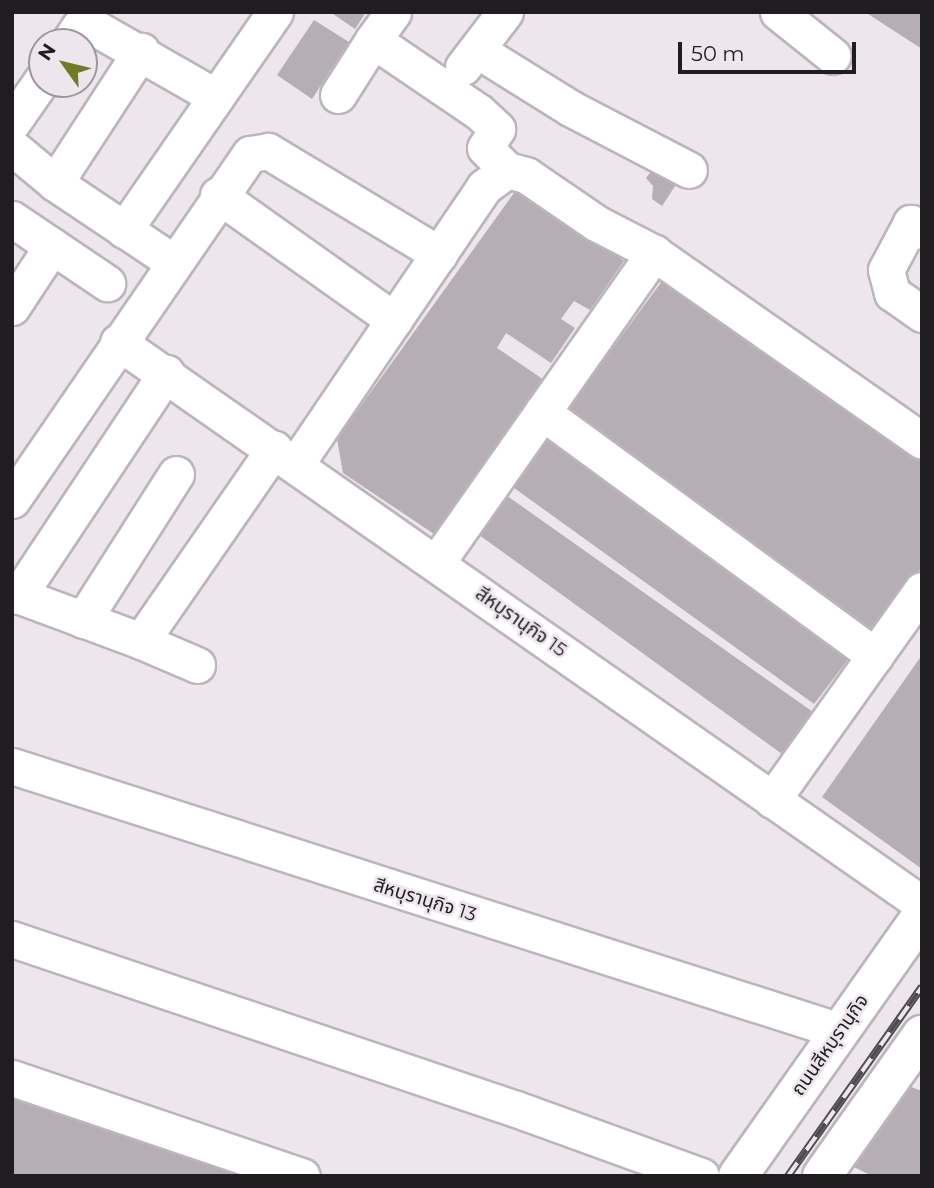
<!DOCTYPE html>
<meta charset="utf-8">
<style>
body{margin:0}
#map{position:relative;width:934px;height:1188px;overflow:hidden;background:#ede6ed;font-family:Montserrat,"Noto Sans Thai",sans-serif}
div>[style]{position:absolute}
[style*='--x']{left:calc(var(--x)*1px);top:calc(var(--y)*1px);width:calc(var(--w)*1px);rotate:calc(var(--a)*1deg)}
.building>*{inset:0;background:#b5afb5}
.roads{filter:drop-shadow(2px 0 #bcb5bc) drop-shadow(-2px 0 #bcb5bc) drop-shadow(0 2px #bcb5bc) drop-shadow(0 -2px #bcb5bc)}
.minor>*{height:35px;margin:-17.5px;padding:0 17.5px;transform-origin:17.5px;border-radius:17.5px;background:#fff}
.major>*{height:38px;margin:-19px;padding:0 19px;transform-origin:19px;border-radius:19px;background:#fff}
.rail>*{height:8px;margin-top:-4px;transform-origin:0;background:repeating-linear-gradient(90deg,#ede6ed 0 16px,#4f4c4f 0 32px);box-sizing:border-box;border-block:2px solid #4f4c4f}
span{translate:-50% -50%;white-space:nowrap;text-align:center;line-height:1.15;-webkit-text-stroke:5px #ede6ed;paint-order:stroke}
.street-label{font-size:19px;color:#201d20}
.frame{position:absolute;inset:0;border:14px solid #201d20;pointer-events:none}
.north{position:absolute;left:28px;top:28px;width:70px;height:70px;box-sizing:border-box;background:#ede6ed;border:2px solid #9b969b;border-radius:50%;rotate:304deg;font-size:19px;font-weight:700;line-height:28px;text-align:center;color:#201d20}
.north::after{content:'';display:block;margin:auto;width:24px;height:32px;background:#717b26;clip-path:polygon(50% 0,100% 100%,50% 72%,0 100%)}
.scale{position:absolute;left:678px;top:42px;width:178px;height:32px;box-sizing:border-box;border:4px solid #201d20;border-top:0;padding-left:9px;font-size:21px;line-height:24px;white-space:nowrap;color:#201d20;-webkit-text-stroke:5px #ede6ed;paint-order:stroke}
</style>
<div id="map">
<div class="building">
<div style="clip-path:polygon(330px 12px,366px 12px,355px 29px)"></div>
<div style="clip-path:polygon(865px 12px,922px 12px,922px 49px)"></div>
<div style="clip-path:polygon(314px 20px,349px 42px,312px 99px,277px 75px)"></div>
<div style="clip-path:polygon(659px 161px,681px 177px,662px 206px,652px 199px,653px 186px,646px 178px)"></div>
<div style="clip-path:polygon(519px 186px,624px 261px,590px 310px,574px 301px,561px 319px,575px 328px,551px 363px,506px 333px,497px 348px,547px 382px,437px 536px,343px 473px,337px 439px)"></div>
<div style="clip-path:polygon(668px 273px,922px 457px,922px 567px,874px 632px,567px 410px)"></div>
<div style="clip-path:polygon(544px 436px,853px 653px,814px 704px,510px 485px)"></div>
<div style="clip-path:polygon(503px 493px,813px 712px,782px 754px,475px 532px)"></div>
<div style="clip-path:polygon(922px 655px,922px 869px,822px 797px)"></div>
<div style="clip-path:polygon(908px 1086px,922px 1091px,922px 1176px,872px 1176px,852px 1166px)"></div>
<div style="clip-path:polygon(12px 1092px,261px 1176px,12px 1176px)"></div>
</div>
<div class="roads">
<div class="minor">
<div style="--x:778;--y:12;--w:70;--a:38.7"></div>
<div style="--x:373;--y:40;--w:34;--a:-54"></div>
<div style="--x:69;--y:42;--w:18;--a:-56"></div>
<div style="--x:79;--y:27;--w:11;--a:-10"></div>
<div style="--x:90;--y:25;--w:145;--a:29.7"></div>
<div style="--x:477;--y:50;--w:110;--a:31.9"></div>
<div style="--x:570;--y:108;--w:134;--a:27.5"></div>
<div style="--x:463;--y:67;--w:69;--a:-52.6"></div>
<div style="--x:338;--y:95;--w:65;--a:-57.5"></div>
<div style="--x:373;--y:40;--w:128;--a:34.2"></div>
<div style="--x:479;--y:112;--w:25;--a:43"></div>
<div style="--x:497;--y:129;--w:22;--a:122"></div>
<div style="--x:485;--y:148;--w:31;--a:45"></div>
<div style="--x:12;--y:123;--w:52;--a:-55.1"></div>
<div style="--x:12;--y:147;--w:56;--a:39.9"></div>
<div style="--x:55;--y:183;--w:142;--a:33.8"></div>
<div style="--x:55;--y:183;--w:158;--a:-56.9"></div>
<div style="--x:218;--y:195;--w:216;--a:35.4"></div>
<div style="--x:12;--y:219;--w:115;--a:34"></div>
<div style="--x:124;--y:230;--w:265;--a:-55.3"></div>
<div style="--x:922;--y:231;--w:14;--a:-144"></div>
<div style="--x:911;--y:223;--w:53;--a:118"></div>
<div style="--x:886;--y:270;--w:24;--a:75"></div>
<div style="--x:892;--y:293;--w:37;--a:35"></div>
<div style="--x:12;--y:307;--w:73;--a:-56.7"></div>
<div style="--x:118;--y:342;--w:981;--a:34.95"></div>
<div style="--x:542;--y:412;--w:413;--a:36.2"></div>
<div style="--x:296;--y:464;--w:335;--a:-55.8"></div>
<div style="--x:484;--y:187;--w:29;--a:-36"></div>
<div style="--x:507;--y:170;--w:20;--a:15"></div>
<div style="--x:526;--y:175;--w:85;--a:34.4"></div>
<div style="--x:596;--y:223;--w:65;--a:27.3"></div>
<div style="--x:654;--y:253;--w:327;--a:35"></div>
<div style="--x:12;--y:500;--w:420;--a:-55.5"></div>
<div style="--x:250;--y:154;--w:18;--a:-9"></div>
<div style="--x:268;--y:151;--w:200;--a:31.1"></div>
<div style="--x:437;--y:562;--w:378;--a:-54.9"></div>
<div style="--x:12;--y:593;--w:138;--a:20.4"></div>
<div style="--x:141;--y:641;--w:234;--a:-55.3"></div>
<div style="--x:18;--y:596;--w:268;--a:-56.4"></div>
<div style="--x:83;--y:620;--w:173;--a:-57.5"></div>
<div style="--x:141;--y:641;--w:61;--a:23.2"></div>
<div style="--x:12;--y:766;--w:869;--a:17.75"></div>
<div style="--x:772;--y:800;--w:258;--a:-54.5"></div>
<div style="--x:12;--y:939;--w:532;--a:18.64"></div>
<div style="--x:516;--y:1109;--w:197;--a:19.9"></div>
<div style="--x:12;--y:1078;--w:306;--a:18.7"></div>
</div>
<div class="major">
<div style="--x:738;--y:1176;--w:319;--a:-54.8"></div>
<div style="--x:822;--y:1176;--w:173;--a:-54.7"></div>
</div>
</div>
<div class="rail">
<div style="--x:788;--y:1176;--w:232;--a:-54.7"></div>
</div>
<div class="street-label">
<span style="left:521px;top:622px;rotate:35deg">สีหบุรานุกิจ 15</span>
<span style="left:425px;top:900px;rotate:17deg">สีหบุรานุกิจ 13</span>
<span style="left:830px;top:1045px;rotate:-55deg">ถนนสีหบุรานุกิจ</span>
</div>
<div class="frame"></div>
<div class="north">N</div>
<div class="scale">50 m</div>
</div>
